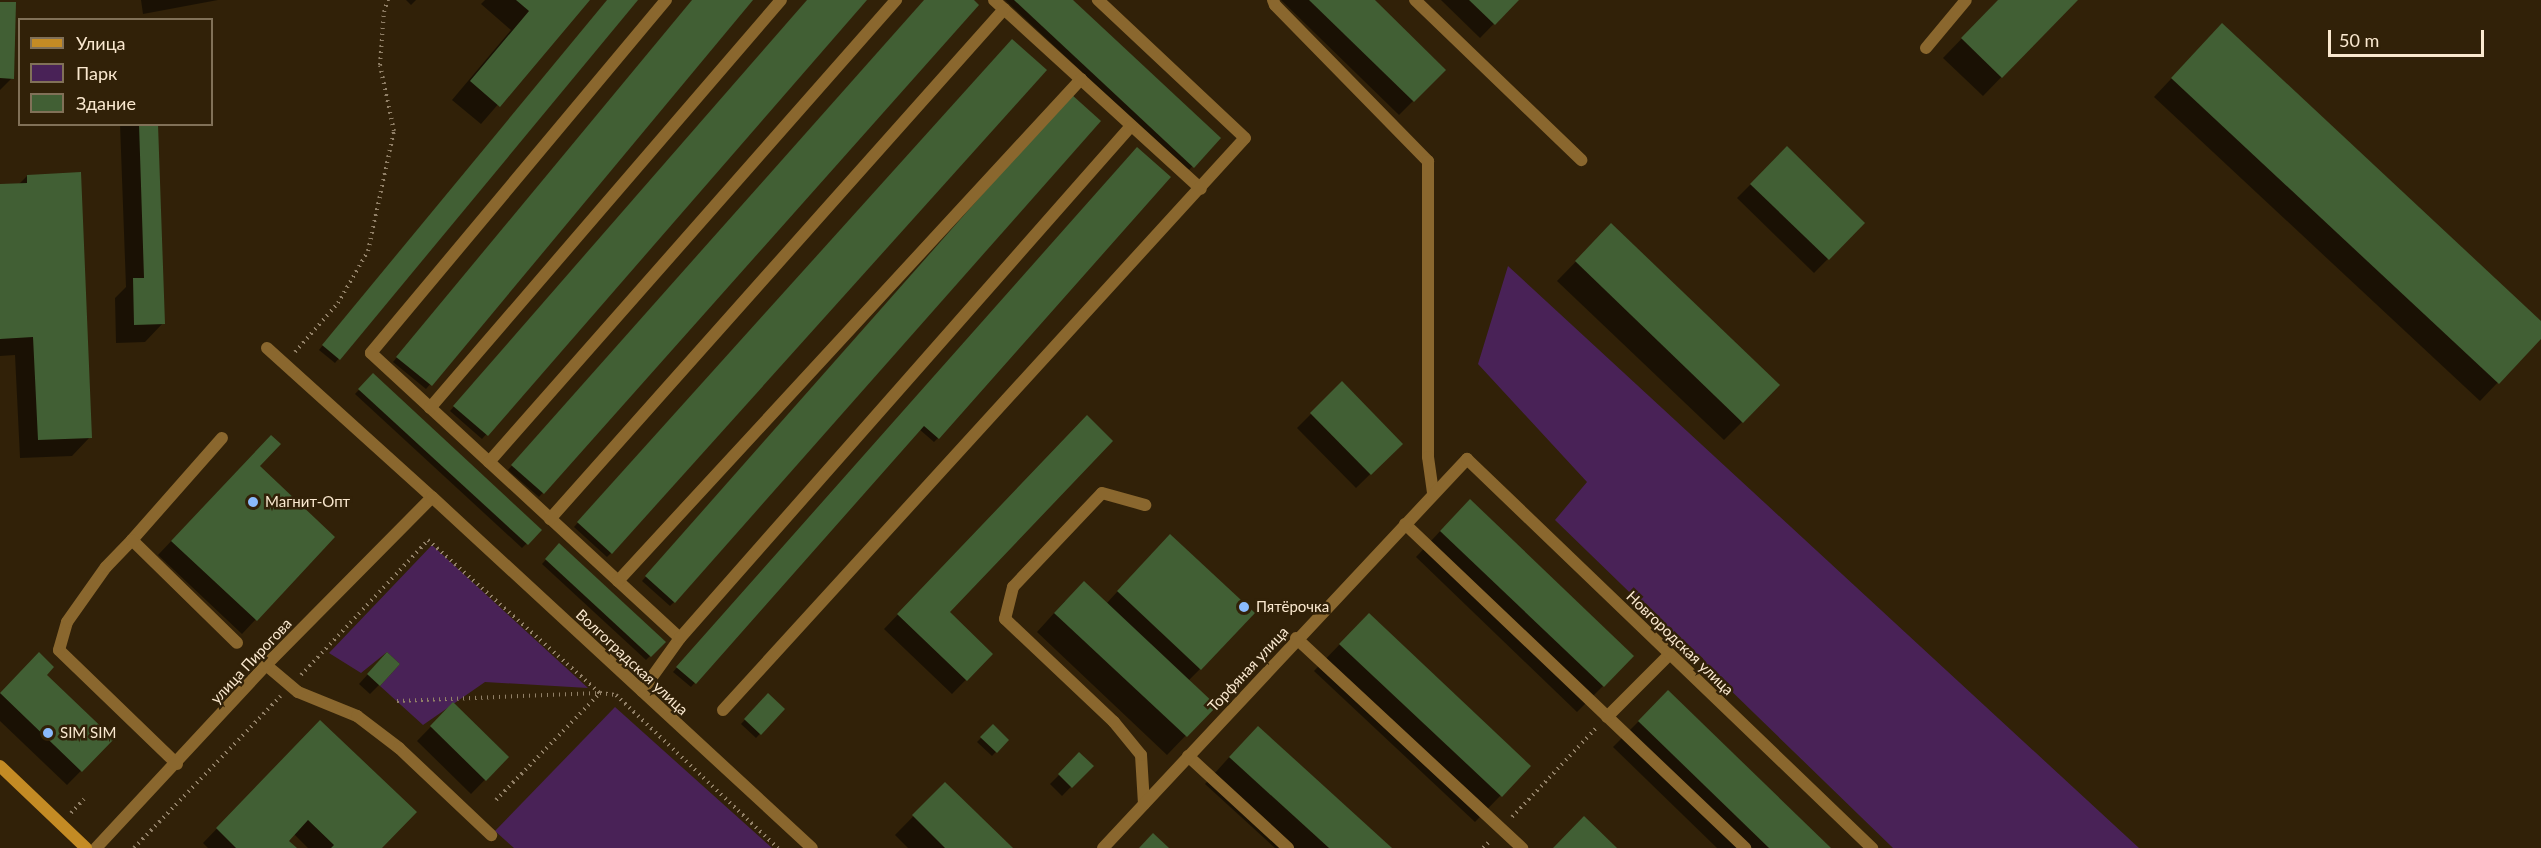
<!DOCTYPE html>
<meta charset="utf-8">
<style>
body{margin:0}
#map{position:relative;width:2541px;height:848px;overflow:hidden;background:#312108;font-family:Lato,sans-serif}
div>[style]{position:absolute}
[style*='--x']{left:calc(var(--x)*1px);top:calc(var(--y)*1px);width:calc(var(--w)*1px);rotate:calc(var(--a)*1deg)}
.green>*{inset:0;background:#492257}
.shadow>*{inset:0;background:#0007}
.building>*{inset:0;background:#415f34}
.path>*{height:4px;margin-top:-2px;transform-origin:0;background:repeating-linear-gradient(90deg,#918067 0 1.5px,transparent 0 6px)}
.service>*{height:12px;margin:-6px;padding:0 6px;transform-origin:6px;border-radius:6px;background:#8a672e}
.minor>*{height:12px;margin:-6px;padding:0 6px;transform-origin:6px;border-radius:6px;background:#8a672e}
.secondary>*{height:12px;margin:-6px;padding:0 6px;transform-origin:6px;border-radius:6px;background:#c48b24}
.dots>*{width:16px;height:16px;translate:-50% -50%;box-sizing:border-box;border:3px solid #312108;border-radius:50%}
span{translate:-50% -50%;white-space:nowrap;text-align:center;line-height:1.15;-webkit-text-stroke:5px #312108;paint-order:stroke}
.poi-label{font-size:15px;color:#fae8cf}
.left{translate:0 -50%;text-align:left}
.street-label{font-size:15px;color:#fae8cf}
.legend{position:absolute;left:18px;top:18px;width:195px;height:108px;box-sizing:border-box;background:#312108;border:2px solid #817158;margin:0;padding:8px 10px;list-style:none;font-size:18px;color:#fae8cf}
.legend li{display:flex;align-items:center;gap:12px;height:30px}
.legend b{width:30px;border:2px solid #817158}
.scale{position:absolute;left:2328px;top:30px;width:156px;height:27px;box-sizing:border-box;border:3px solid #fae8cf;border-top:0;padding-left:8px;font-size:18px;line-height:21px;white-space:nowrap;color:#fae8cf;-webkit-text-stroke:4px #312108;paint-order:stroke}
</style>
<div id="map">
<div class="green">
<div style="clip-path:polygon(1508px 266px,2139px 848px,1893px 848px,1555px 520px,1587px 482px,1478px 364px)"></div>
<div style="clip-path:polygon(432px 545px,588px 688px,485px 682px,423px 725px,380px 686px,400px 664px,387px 652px,361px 673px,329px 653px)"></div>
<div style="clip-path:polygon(615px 707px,772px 848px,514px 848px,495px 831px)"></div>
</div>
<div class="shadow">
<div style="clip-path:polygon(141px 0,218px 0,143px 14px)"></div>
<div style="clip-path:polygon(406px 0,416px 0,411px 5px)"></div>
<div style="clip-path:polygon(485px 0,588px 0,481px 124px,452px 100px,511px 30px,481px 4px)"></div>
<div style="clip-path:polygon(608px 0,636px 0,335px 363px,319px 350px)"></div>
<div style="clip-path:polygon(693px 0,751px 0,426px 389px,393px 362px)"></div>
<div style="clip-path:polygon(808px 0,865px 0,482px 439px,450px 411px)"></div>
<div style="clip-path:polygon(925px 0,971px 0,539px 497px,508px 470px)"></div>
<div style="clip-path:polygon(1005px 0,1071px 0,1219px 138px,1188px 171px)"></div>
<div style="clip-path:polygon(1281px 0,1373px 0,1444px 70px,1399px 115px)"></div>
<div style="clip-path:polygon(1441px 0,1517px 0,1480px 38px)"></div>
<div style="clip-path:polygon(1999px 0,2076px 0,1983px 96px,1943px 58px)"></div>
<div style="clip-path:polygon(0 3px,12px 78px,0 90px)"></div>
<div style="clip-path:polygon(2204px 44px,2541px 323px,2541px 337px,2480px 401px,2154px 97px)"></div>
<div style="clip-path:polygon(1008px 45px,611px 553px,607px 557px,574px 527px)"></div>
<div style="clip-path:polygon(1067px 101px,674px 602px,670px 606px,642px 581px)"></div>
<div style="clip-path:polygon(120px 124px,157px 124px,163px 323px,145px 342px,116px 343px,115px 298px,126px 287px)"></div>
<div style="clip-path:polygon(1787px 148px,1863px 223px,1814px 273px,1737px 198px)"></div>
<div style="clip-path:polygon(1132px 153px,938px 438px,934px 442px,919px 429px,691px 687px,673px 672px)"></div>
<div style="clip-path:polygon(27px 176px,90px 437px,72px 456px,20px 458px,15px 355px,0 356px,0 186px,18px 185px)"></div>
<div style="clip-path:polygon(1593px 244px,1742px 422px,1724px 440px,1557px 281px)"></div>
<div style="clip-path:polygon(373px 375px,540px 530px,522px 548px,355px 394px)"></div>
<div style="clip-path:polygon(1342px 383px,1401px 444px,1356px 488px,1297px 428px)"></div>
<div style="clip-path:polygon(1069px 436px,948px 612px,991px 654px,952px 694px,884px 629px)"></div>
<div style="clip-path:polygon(257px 451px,258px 466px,333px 537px,242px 634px,158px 555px)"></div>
<div style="clip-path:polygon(1444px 527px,1603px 686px,1577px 712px,1416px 557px)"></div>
<div style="clip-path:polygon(559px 545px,664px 642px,646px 660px,542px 564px)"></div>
<div style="clip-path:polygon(1151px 555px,1200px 669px,1188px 681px,1214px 706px,1167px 755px,1037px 632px,1065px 601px,1106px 604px)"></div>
<div style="clip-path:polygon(1343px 641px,1529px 766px,1475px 822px,1314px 671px)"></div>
<div style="clip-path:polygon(378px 663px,379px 685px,370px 694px,359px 684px)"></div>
<div style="clip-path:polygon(25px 668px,45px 675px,112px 739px,67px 785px,0 721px,0 694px)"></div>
<div style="clip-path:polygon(1668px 692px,1829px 848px,1717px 848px,1613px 747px)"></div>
<div style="clip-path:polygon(768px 695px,783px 709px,756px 738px,741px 724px)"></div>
<div style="clip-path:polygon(453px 704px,507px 757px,471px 794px,417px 741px)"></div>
<div style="clip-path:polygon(993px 726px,1007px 740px,992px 756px,977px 742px)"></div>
<div style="clip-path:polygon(306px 736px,380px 848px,308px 848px,294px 834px,287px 841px,295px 848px,208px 848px,203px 843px)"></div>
<div style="clip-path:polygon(1233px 753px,1389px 848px,1275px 848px,1205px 784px)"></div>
<div style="clip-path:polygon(1080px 754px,1091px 766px,1062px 796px,1050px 784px)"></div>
<div style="clip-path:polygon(945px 784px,1011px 848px,908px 848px,895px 835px)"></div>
</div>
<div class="building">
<div style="clip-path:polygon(516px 0,590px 0,500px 107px,470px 81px,529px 11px)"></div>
<div style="clip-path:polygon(607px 0,638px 0,340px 360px,322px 345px)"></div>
<div style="clip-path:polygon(692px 0,753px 0,432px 386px,396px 357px)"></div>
<div style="clip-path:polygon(807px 0,867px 0,488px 436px,453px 406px)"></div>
<div style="clip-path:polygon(924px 0,974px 0,979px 5px,544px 494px,511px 465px)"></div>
<div style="clip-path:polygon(1014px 0,1073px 0,1221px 138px,1194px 168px)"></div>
<div style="clip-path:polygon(1309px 0,1375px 0,1446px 70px,1414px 102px)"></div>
<div style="clip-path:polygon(1469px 0,1519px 0,1495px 25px)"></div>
<div style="clip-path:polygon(1998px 0,2078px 0,2002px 78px,1961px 38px)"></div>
<div style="clip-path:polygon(0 2px,16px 2px,14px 79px,0 78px)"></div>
<div style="clip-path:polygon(2222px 23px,2541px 321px,2541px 339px,2499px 384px,2171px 78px)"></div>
<div style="clip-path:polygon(1012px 39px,1047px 70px,612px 554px,577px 522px)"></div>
<div style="clip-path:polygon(1071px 94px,1101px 121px,675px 603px,645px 576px)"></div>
<div style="clip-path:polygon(139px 124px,158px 124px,165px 324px,134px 325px,133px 278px,144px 278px)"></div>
<div style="clip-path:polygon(1787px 146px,1865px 223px,1829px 260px,1750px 184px)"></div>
<div style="clip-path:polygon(1137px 147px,1171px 177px,939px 439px,924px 426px,696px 684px,676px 667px)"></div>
<div style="clip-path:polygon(81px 172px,92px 438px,38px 440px,33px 337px,0 339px,0 184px,27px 183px,27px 175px)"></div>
<div style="clip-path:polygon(1611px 223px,1780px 385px,1743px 423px,1575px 261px)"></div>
<div style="clip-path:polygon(373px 373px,542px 530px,528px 545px,358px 389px)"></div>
<div style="clip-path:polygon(1342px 381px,1403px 444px,1371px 475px,1310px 413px)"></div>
<div style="clip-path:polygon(1087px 415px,1113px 441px,950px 612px,993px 654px,967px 681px,897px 614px)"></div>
<div style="clip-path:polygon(271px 435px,281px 444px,260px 466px,335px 537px,257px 621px,171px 541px)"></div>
<div style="clip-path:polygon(1470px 499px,1634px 656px,1604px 687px,1440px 531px)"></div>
<div style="clip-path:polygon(1170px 534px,1255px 613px,1201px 670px,1117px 591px)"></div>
<div style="clip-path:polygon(559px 543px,666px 642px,651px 657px,545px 559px)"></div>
<div style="clip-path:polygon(1084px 581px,1217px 706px,1187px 737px,1054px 613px)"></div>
<div style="clip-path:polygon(1369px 613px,1531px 766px,1502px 797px,1339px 644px)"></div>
<div style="clip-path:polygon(39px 652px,54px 667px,47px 675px,114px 739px,82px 772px,0 693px)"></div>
<div style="clip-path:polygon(387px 652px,400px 664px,380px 686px,367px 674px)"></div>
<div style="clip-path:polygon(1668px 690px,1831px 848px,1769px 848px,1638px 721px)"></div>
<div style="clip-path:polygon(768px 693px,785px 709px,761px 735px,744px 719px)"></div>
<div style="clip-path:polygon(453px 702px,509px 757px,486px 781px,430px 726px)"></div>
<div style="clip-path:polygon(320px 720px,417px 812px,382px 848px,331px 848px,334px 845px,308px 820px,289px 841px,297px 848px,236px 848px,216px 828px)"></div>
<div style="clip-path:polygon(993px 724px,1009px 740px,997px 753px,980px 737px)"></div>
<div style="clip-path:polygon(1258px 726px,1392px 848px,1329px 848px,1229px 757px)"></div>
<div style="clip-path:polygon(1079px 752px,1094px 766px,1072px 788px,1058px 774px)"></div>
<div style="clip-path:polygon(945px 782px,1013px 848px,945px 848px,912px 815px)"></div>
<div style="clip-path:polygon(1584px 816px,1617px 848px,1553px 848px)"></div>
<div style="clip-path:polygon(1153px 833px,1169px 848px,1139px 848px)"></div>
</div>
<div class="path">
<div style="--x:295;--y:352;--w:65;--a:-48.7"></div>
<div style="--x:338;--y:303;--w:60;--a:-60"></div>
<div style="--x:368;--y:251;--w:123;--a:-77.8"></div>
<div style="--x:394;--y:131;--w:67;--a:-102"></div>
<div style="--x:380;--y:65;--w:53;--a:-85.7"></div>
<div style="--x:384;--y:12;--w:13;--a:-72"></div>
<div style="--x:301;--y:675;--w:185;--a:-46.7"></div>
<div style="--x:428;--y:540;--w:230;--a:41.7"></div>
<div style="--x:600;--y:693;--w:16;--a:7"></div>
<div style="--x:616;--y:695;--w:223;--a:43.4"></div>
<div style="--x:397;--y:701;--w:202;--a:-2.3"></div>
<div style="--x:496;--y:800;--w:149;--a:-45.8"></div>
<div style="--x:71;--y:813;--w:19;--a:-47"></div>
<div style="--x:1512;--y:817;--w:125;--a:-46.6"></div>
<div style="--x:134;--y:848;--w:211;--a:-46"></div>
<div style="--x:1483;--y:848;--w:11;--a:-45"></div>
</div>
<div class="service">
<div style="--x:666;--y:0;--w:460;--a:129.9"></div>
<div style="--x:371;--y:353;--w:420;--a:42.7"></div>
<div style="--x:994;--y:0;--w:280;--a:42.4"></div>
<div style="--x:1273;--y:0;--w:5;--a:68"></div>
<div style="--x:1275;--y:5;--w:219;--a:45.6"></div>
<div style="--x:1428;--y:161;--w:296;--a:90"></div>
<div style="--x:1428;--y:457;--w:37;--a:82"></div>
<div style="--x:1415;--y:0;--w:231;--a:43.9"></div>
<div style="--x:1926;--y:48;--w:62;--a:-50.2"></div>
<div style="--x:267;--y:348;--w:222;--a:42.1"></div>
<div style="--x:430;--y:408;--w:538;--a:-49.29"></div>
<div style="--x:489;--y:462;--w:616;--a:-48.62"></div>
<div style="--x:550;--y:519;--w:683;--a:-48.32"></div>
<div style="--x:1405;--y:524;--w:470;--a:43.6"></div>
<div style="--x:132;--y:540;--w:136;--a:-48.6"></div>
<div style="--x:618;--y:581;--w:683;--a:-47.31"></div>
<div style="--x:1296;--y:638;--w:309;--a:42.9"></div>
<div style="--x:266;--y:665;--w:42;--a:40.2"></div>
<div style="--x:298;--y:692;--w:64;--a:22.1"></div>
<div style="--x:357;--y:716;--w:53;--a:37.3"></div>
<div style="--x:399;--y:748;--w:127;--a:43.4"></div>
<div style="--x:642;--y:691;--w:65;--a:-54.4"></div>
<div style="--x:680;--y:638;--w:682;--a:-48.62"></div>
<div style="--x:723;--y:710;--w:774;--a:-47.62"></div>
<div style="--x:1245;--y:138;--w:202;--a:-136.8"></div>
<div style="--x:1607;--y:717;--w:89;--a:-45"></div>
<div style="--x:1188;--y:756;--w:136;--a:42.6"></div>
<div style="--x:177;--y:764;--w:164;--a:-136"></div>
<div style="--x:59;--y:650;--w:29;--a:-74"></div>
<div style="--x:67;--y:622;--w:67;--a:-54.7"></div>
<div style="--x:106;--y:567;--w:37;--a:-46"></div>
<div style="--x:132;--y:540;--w:147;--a:44.4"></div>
<div style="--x:1144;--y:804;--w:49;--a:-93.5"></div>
<div style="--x:1141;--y:755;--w:43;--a:-129.3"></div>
<div style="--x:1114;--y:722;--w:150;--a:-136.6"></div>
<div style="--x:1005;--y:619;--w:33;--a:-76"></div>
<div style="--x:1013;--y:587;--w:129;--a:-46.6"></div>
<div style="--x:1102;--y:493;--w:45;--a:15.6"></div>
</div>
<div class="minor">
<div style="--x:96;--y:848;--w:250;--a:-47.1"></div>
<div style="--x:266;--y:665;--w:236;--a:-45.3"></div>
<div style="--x:432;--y:497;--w:517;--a:42.73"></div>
<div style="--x:1103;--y:848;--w:533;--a:-46.9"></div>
<div style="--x:1467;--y:459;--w:562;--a:43.85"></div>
</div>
<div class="secondary">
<div style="--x:0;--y:766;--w:119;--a:43.6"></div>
</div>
<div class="dots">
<div style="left:253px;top:502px;background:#8abafc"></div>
<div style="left:1244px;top:607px;background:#8abafc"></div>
<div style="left:48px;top:733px;background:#8abafc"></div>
</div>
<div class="poi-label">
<span class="left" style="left:265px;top:502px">Магнит-Опт</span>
<span class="left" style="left:1256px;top:607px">Пятёрочка</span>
<span class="left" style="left:60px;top:733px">SIM SIM</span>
</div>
<div class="street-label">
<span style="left:1680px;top:643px;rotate:44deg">Новгородская улица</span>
<span style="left:251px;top:661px;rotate:-47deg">улица Пирогова</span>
<span style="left:632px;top:662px;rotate:43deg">Волгоградская улица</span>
<span style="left:1248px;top:669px;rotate:-47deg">Торфяная улица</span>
</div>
<ul class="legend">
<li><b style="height:8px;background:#c48b24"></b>Улица</li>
<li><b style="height:16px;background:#492257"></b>Парк</li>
<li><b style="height:16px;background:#415f34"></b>Здание</li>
</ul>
<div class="scale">50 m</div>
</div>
